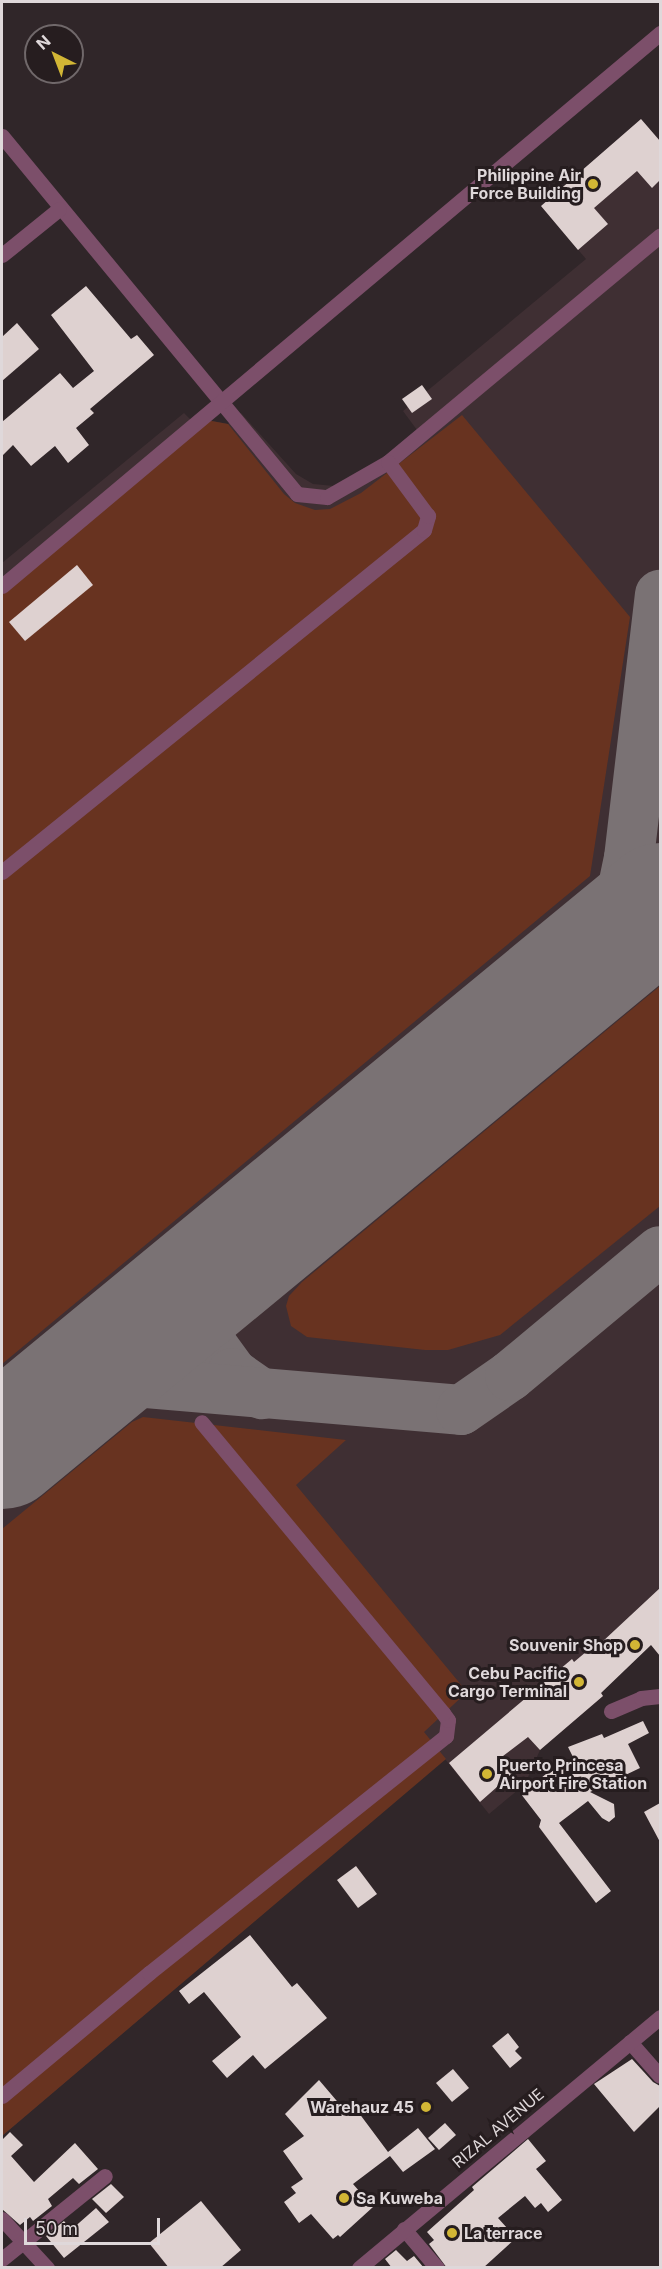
<!DOCTYPE html>
<style>
body{margin:0}
#map{position:relative;width:662px;height:2269px;overflow:hidden;background:#302629;font-family:Inter,sans-serif}
div>[style]{position:absolute}
[style*='--x']{left:calc(var(--x)*1px);top:calc(var(--y)*1px);width:calc(var(--w)*1px);rotate:calc(var(--a)*1deg)}
.built>*{inset:0;background:#3f2f33}
.green>*{inset:0;background:#683320}
.taxiway>*{height:50px;margin:-25px;padding:0 25px;transform-origin:25px;border-radius:25px;background:#7a7274}
.runway>*{height:123px;margin:-61.5px;padding:0 61.5px;transform-origin:61.5px;border-radius:61.5px;background:#7a7274}
.building>*{inset:0;background:#ded1d0}
.minor>*{height:15px;margin:-7.5px;padding:0 7.5px;transform-origin:7.5px;border-radius:7.5px;background:#7c4f6a}
.dots>*{width:16px;height:16px;translate:-50% -50%;box-sizing:border-box;border:3px solid #261d1f;border-radius:50%}
span{translate:-50% -50%;white-space:nowrap;text-align:center;line-height:1.15;-webkit-text-stroke:6px #261d1f;paint-order:stroke}
.poi-label{font-size:16px;color:#dfd8da;font-weight:700}
.right{translate:-100% -50%;text-align:right}
.left{translate:0 -50%;text-align:left}
.street-label{font-size:16px;color:#dfd8da}
.frame{position:absolute;inset:0;border:3px solid #dfd8da;pointer-events:none}
.north{position:absolute;left:24px;top:24px;width:60px;height:60px;box-sizing:border-box;background:#261d1f;border:2px solid #70686a;border-radius:50%;rotate:318deg;font-size:16px;font-weight:700;line-height:24px;text-align:center;color:#dfd8da}
.north::after{content:'';display:block;margin:auto;width:21px;height:27px;background:#d2b635;clip-path:polygon(50% 0,100% 100%,50% 72%,0 100%)}
.scale{position:absolute;left:24px;top:2218px;width:136px;height:27px;box-sizing:border-box;border:3px solid #dfd8da;border-top:0;padding-left:8px;font-size:18px;line-height:21px;white-space:nowrap;color:#dfd8da;-webkit-text-stroke:4px #261d1f;paint-order:stroke}
</style>
<div id="map">
<div class="built">
<div style="clip-path:polygon(641px 119px,660px 141px,660px 1649px,657px 1652px,651px 1645px,624px 1669px,601px 1692px,603px 1696px,540px 1750px,525px 1784px,489px 1814px,445px 1759px,2px 2136px,2px 563px,184px 413px,195px 424px,201px 419px,228px 424px,241px 413px,296px 474px,313px 484px,334px 486px,369px 469px,417px 430px,403px 411px,586px 259px,541px 206px)"></div>
</div>
<div class="green">
<div style="clip-path:polygon(462px 415px,630px 617px,590px 876px,2px 1364px,2px 592px,201px 419px,228px 424px,284px 494px,295px 503px,315px 510px,330px 509px,361px 493px)"></div>
<div style="clip-path:polygon(660px 986px,660px 1206px,500px 1335px,448px 1350px,425px 1350px,307px 1337px,291px 1326px,286px 1306px,289px 1296px,302px 1282px)"></div>
<div style="clip-path:polygon(143px 1417px,346px 1440px,296px 1485px,467px 1692px,424px 1732px,446px 1759px,2px 2136px,2px 1529px,132px 1422px)"></div>
</div>
<div class="taxiway">
<div style="--x:634;--y:925;--w:26;--a:-7"></div>
<div style="--x:611;--y:944;--w:88;--a:-78.2"></div>
<div style="--x:629;--y:858;--w:265;--a:-83.3"></div>
<div style="--x:196;--y:1286;--w:61;--a:74.8"></div>
<div style="--x:212;--y:1345;--w:34;--a:54"></div>
<div style="--x:232;--y:1373;--w:37;--a:35"></div>
<div style="--x:79;--y:1382;--w:44;--a:-1.3"></div>
<div style="--x:123;--y:1381;--w:339;--a:4.9"></div>
<div style="--x:461;--y:1410;--w:60;--a:-34.8"></div>
<div style="--x:510;--y:1376;--w:195;--a:-39.8"></div>
</div>
<div class="runway">
<div style="--x:2;--y:1447;--w:853;--a:-39.53"></div>
</div>
<div class="building">
<div style="clip-path:polygon(641px 119px,660px 141px,660px 180px,652px 188px,637px 171px,594px 208px,608px 224px,578px 250px,541px 206px)"></div>
<div style="clip-path:polygon(86px 286px,131px 339px,137px 335px,154px 355px,90px 409px,94px 413px,76px 428px,89px 445px,68px 463px,55px 446px,31px 466px,13px 445px,2px 456px,2px 422px,60px 373px,73px 388px,94px 371px,51px 315px)"></div>
<div style="clip-path:polygon(17px 323px,39px 349px,2px 381px,2px 337px)"></div>
<div style="clip-path:polygon(422px 385px,432px 399px,412px 413px,402px 399px)"></div>
<div style="clip-path:polygon(77px 565px,93px 585px,25px 641px,9px 622px)"></div>
<div style="clip-path:polygon(660px 1588px,660px 1656px,651px 1645px,601px 1693px,603px 1696px,540px 1750px,528px 1737px,503px 1756px,515px 1771px,480px 1802px,449px 1763px,572px 1659px,574px 1662px,599px 1641px,601px 1643px)"></div>
<div style="clip-path:polygon(643px 1721px,649px 1733px,628px 1744px,640px 1768px,590px 1792px,614px 1804px,615px 1817px,609px 1822px,602px 1818px,588px 1801px,559px 1823px,611px 1891px,596px 1903px,539px 1827px,541px 1820px,521px 1794px,546px 1774px,575px 1761px,568px 1747px,602px 1734px,604px 1738px)"></div>
<div style="clip-path:polygon(660px 1803px,660px 1842px,644px 1812px)"></div>
<div style="clip-path:polygon(356px 1866px,377px 1894px,358px 1908px,337px 1880px)"></div>
<div style="clip-path:polygon(250px 1935px,292px 1987px,297px 1983px,327px 2018px,265px 2069px,253px 2055px,227px 2078px,212px 2061px,241px 2037px,204px 1992px,189px 2004px,179px 1991px)"></div>
<div style="clip-path:polygon(508px 2033px,519px 2047px,515px 2051px,522px 2058px,510px 2068px,492px 2046px)"></div>
<div style="clip-path:polygon(632px 2059px,653px 2082px,660px 2086px,660px 2106px,634px 2132px,594px 2084px)"></div>
<div style="clip-path:polygon(453px 2069px,469px 2088px,452px 2102px,436px 2083px)"></div>
<div style="clip-path:polygon(319px 2080px,342px 2107px,350px 2101px,388px 2152px,418px 2128px,435px 2149px,403px 2172px,390px 2156px,353px 2184px,373px 2207px,340px 2237px,338px 2235px,333px 2239px,311px 2214px,299px 2223px,284px 2202px,296px 2193px,291px 2187px,303px 2179px,283px 2151px,304px 2136px,285px 2114px)"></div>
<div style="clip-path:polygon(445px 2123px,456px 2135px,439px 2150px,428px 2138px)"></div>
<div style="clip-path:polygon(10px 2132px,23px 2145px,11px 2156px,34px 2182px,75px 2143px,98px 2169px,79px 2184px,73px 2178px,48px 2199px,52px 2206px,33px 2221px,30px 2217px,20px 2225px,2px 2209px,2px 2140px)"></div>
<div style="clip-path:polygon(528px 2139px,546px 2161px,536px 2169px,562px 2200px,548px 2212px,541px 2203px,535px 2208px,525px 2196px,498px 2218px,516px 2238px,483px 2268px,447px 2268px,429px 2244px,434px 2240px,427px 2232px,474px 2190px,472px 2187px)"></div>
<div style="clip-path:polygon(111px 2184px,124px 2197px,106px 2213px,92px 2199px)"></div>
<div style="clip-path:polygon(201px 2201px,241px 2250px,220px 2268px,169px 2268px,149px 2243px)"></div>
<div style="clip-path:polygon(96px 2208px,109px 2222px,64px 2258px,46px 2236px,64px 2221px,71px 2230px)"></div>
<div style="clip-path:polygon(396px 2250px,407px 2261px,414px 2256px,424px 2268px,392px 2268px,385px 2259px)"></div>
</div>
<div class="minor">
<div style="--x:2;--y:136;--w:464;--a:50.5"></div>
<div style="--x:297;--y:494;--w:30;--a:6"></div>
<div style="--x:327;--y:497;--w:70;--a:-29.8"></div>
<div style="--x:388;--y:462;--w:354;--a:-39.8"></div>
<div style="--x:2;--y:255;--w:73;--a:-38.9"></div>
<div style="--x:2;--y:586;--w:860;--a:-40.04"></div>
<div style="--x:2;--y:872;--w:543;--a:-39.02"></div>
<div style="--x:424;--y:530;--w:15;--a:-74"></div>
<div style="--x:428;--y:516;--w:67;--a:-126.5"></div>
<div style="--x:611;--y:1711;--w:33;--a:-23"></div>
<div style="--x:641;--y:1698;--w:19;--a:-6"></div>
<div style="--x:630;--y:2042;--w:45;--a:48.6"></div>
<div style="--x:2;--y:2096;--w:192;--a:-39.9"></div>
<div style="--x:149;--y:1973;--w:380;--a:-38.6"></div>
<div style="--x:446;--y:1736;--w:16;--a:-83"></div>
<div style="--x:448;--y:1720;--w:9;--a:-126"></div>
<div style="--x:443;--y:1713;--w:378;--a:-129.7"></div>
<div style="--x:2;--y:2219;--w:67;--a:47.4"></div>
<div style="--x:404;--y:2229;--w:51;--a:49.8"></div>
<div style="--x:2;--y:2259;--w:132;--a:-38.9"></div>
<div style="--x:359;--y:2268;--w:392;--a:-39.8"></div>
</div>
<div class="dots">
<div style="left:593px;top:184px;background:#d2b635"></div>
<div style="left:635px;top:1645px;background:#d2b635"></div>
<div style="left:579px;top:1682px;background:#d2b635"></div>
<div style="left:487px;top:1774px;background:#d2b635"></div>
<div style="left:426px;top:2107px;background:#d2b635"></div>
<div style="left:344px;top:2198px;background:#d2b635"></div>
<div style="left:452px;top:2233px;background:#d2b635"></div>
</div>
<div class="poi-label">
<span class="right" style="left:581px;top:184px">Philippine Air<br>Force Building</span>
<span class="right" style="left:623px;top:1645px">Souvenir Shop</span>
<span class="right" style="left:567px;top:1682px">Cebu Pacific<br>Cargo Terminal</span>
<span class="left" style="left:499px;top:1774px">Puerto Princesa<br>Airport Fire Station</span>
<span class="right" style="left:414px;top:2107px">Warehauz 45</span>
<span class="left" style="left:356px;top:2198px">Sa Kuweba</span>
<span class="left" style="left:464px;top:2233px">La terrace</span>
</div>
<div class="street-label">
<span style="left:498px;top:2128px;rotate:-40deg">RIZAL AVENUE</span>
</div>
<div class="frame"></div>
<div class="north">N</div>
<div class="scale">50 m</div>
</div>
